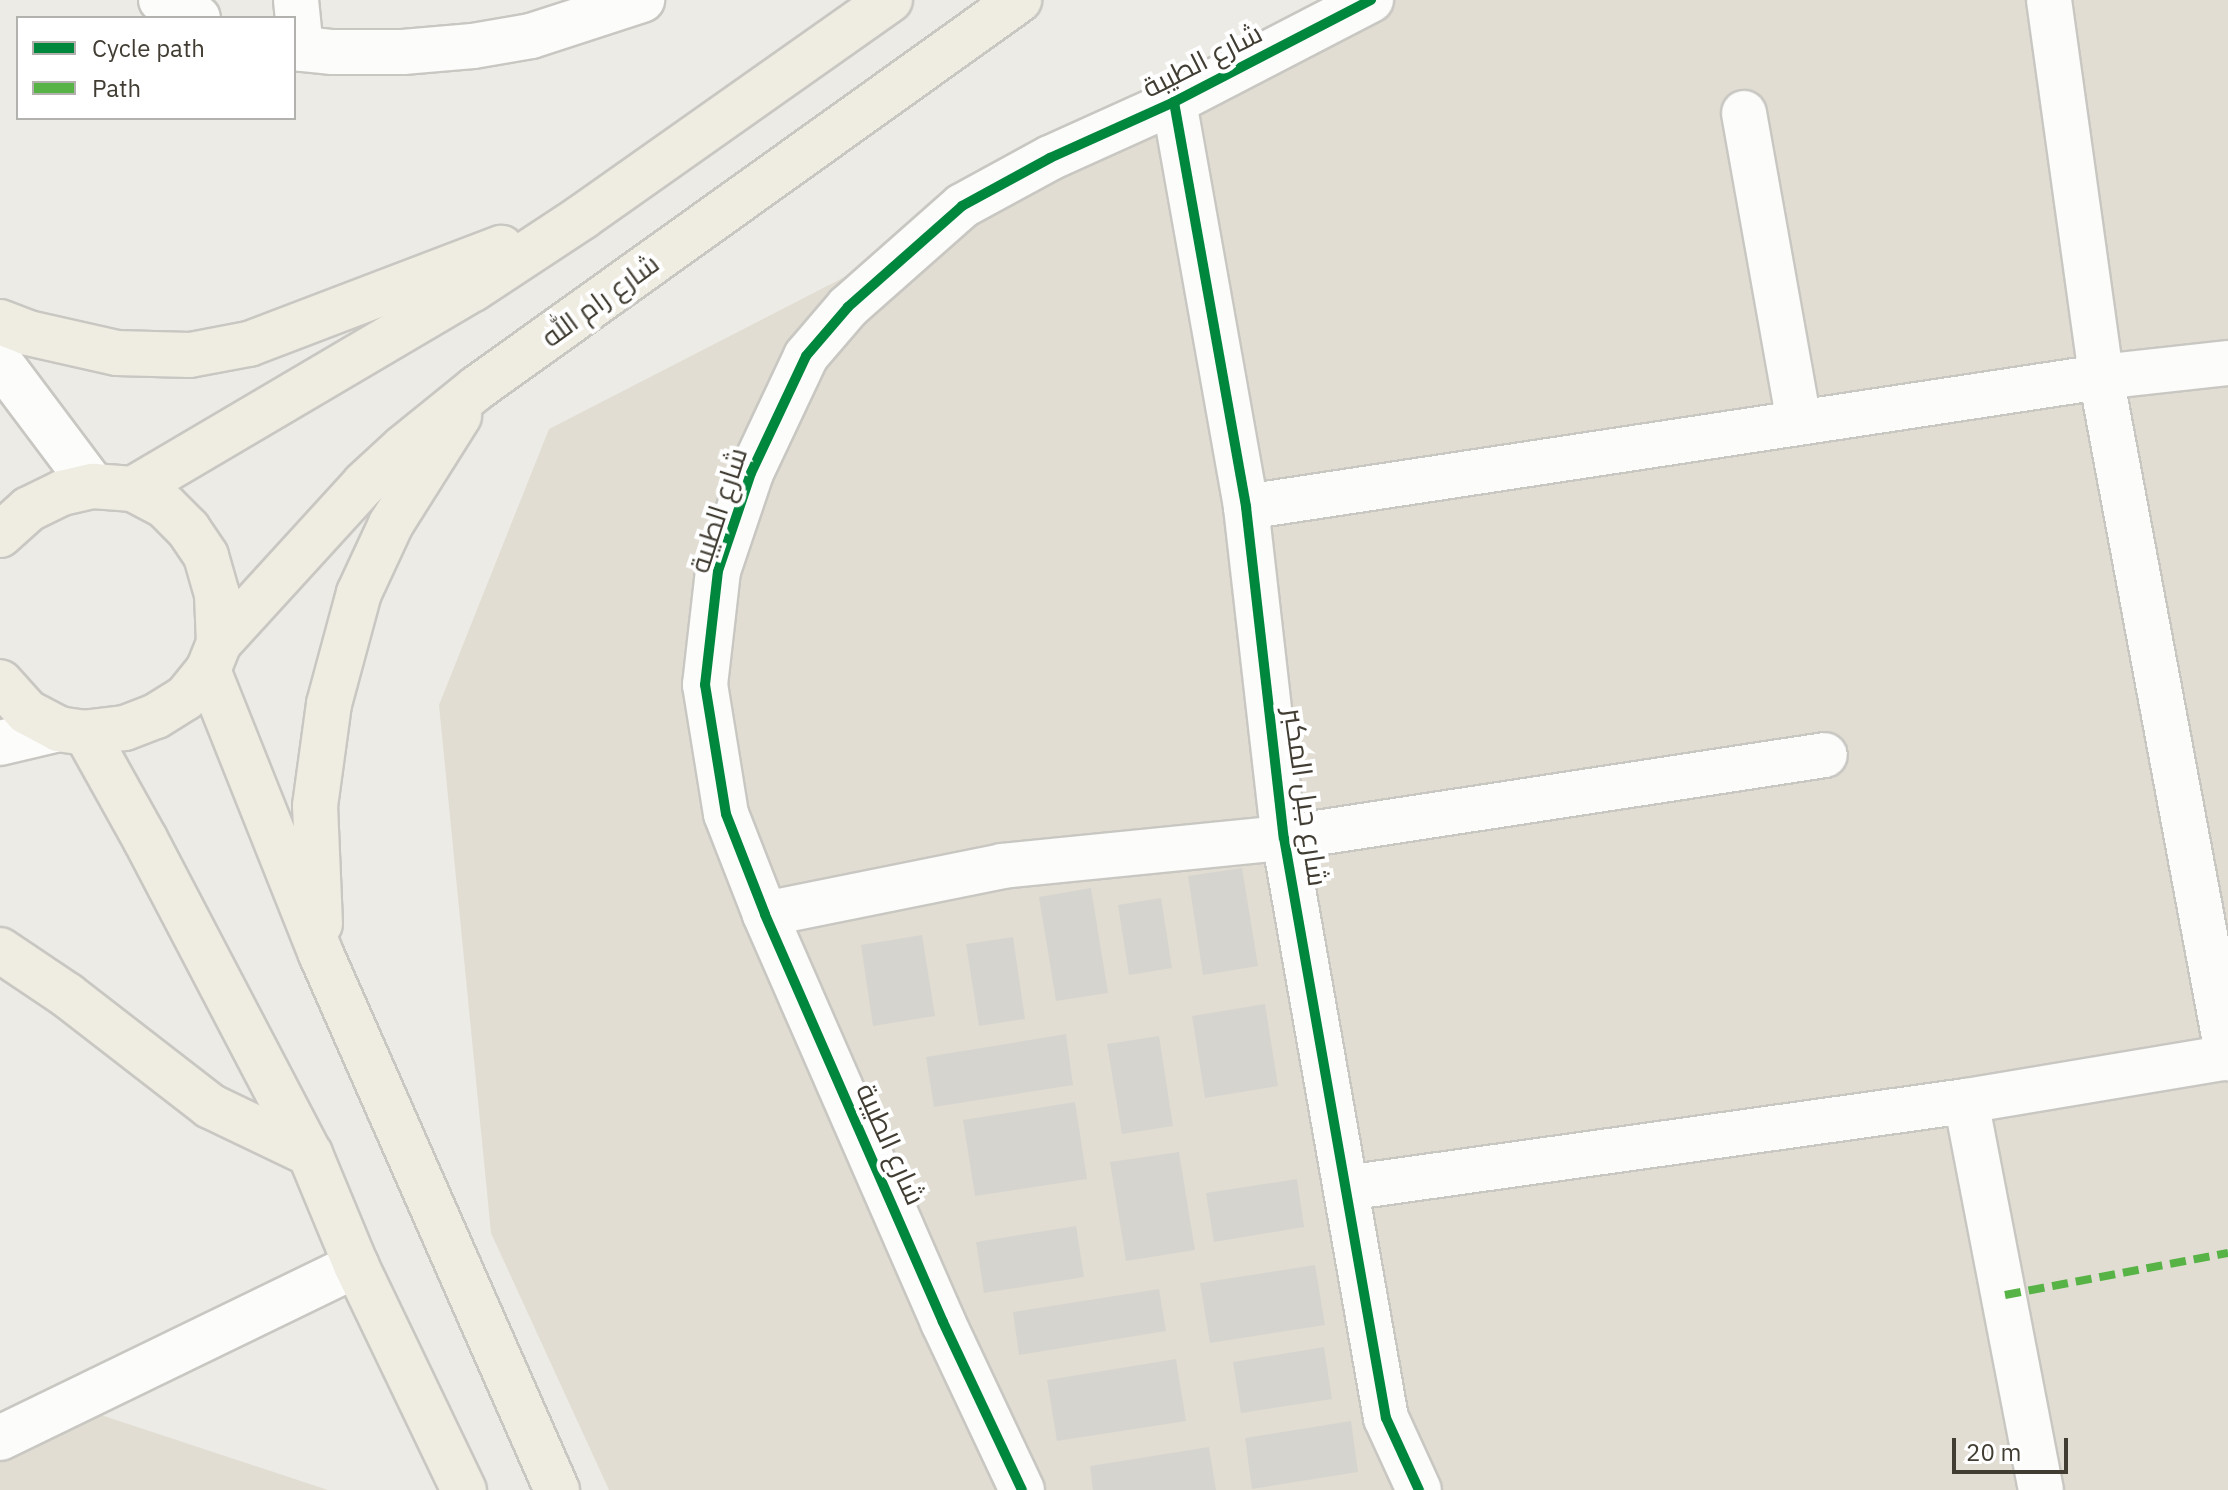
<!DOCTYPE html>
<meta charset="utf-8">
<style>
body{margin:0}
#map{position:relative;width:2228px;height:1490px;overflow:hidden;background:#ecebe6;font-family:"IBM Plex Sans",Cairo,sans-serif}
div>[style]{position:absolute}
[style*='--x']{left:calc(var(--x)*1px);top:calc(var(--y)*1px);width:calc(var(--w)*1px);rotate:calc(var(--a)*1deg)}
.residential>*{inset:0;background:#e1ddd3}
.building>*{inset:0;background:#d6d4cf}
.roads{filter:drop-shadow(2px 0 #c9c7c2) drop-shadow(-2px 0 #c9c7c2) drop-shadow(0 2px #c9c7c2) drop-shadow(0 -2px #c9c7c2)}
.minor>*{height:44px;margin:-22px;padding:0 22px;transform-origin:22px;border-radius:22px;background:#fcfcfb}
.major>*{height:44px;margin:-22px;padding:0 22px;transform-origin:22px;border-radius:22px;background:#efece2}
.quiet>*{height:8px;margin-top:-4px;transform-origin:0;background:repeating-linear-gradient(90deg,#57b346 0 16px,transparent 0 24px)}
.cycleway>*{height:10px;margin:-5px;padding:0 5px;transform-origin:5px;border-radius:5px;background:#00873e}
span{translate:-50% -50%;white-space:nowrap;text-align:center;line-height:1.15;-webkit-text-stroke:8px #fff;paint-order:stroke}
.street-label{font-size:28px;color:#413d33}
.legend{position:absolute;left:16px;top:16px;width:280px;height:104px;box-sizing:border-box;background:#fff;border:2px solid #b3b1ad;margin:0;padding:10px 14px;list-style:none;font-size:24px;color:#413d33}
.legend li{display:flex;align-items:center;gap:16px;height:40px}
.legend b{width:40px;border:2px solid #b3b1ad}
.scale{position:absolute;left:1952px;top:1438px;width:116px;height:36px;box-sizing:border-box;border:4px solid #413d33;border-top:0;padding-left:10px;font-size:24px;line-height:28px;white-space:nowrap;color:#413d33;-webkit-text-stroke:6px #fff;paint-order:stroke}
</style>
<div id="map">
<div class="residential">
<div style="clip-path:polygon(1383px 0,2228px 0,2228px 1490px,609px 1490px,491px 1233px,439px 705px,549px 429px)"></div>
<div style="clip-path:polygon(83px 1409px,328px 1490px,0 1490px,0 1433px)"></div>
</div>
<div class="building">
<div style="clip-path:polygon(1242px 868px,1258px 966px,1203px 975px,1188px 876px)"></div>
<div style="clip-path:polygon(1091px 888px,1108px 993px,1056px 1001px,1039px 897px)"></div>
<div style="clip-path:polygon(1161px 898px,1172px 968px,1129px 975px,1118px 905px)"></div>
<div style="clip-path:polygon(922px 935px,935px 1016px,873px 1026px,861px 945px)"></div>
<div style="clip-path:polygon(1013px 937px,1025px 1019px,979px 1026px,966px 944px)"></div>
<div style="clip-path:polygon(1265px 1004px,1278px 1086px,1205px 1098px,1192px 1016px)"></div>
<div style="clip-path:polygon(1066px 1034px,1073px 1085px,934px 1107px,926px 1057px)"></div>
<div style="clip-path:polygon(1159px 1036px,1173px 1126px,1122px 1134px,1107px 1044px)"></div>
<div style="clip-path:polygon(1075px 1102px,1087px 1179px,975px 1196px,963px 1120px)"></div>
<div style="clip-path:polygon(1179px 1152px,1195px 1250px,1126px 1261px,1110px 1162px)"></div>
<div style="clip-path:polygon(1297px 1179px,1304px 1227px,1214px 1242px,1206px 1193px)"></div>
<div style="clip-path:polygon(1076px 1226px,1084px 1277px,984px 1293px,976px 1242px)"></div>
<div style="clip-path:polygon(1315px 1265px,1325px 1325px,1210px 1343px,1200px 1283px)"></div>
<div style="clip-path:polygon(1159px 1289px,1166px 1331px,1019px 1355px,1013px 1312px)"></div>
<div style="clip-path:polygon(1324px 1347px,1332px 1399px,1241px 1413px,1233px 1362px)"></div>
<div style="clip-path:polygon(1176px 1359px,1186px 1421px,1057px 1441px,1047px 1380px)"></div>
<div style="clip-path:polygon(1351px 1421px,1358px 1472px,1252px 1489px,1245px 1438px)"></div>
<div style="clip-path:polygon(1209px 1447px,1216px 1490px,1093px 1490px,1090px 1466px)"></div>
</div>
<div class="roads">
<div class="minor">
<div style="--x:161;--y:0;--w:41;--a:25.9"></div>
<div style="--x:296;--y:0;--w:49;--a:84.2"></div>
<div style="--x:2049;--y:0;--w:381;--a:82.1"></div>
<div style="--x:2101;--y:377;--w:693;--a:79.44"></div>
<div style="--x:294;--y:48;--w:39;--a:6"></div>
<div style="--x:333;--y:52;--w:70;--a:0"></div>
<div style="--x:403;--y:52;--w:70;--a:-4.9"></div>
<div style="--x:473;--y:46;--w:59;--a:-9.8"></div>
<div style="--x:531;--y:36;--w:117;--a:-18"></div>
<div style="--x:1174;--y:102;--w:411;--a:79.9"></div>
<div style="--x:1246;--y:507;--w:333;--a:83.5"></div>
<div style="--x:1284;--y:838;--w:589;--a:80.03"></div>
<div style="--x:1386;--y:1418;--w:79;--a:65.4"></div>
<div style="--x:1744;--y:113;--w:313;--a:79.9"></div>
<div style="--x:0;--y:362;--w:155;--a:53.1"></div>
<div style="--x:1246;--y:507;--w:865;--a:-8.65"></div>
<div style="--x:2101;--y:377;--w:128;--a:-6.3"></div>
<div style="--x:0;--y:743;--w:61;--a:-13.3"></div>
<div style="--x:765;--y:914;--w:242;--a:-11.4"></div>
<div style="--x:1002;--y:866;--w:283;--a:-5.7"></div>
<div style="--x:1284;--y:838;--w:547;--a:-8.72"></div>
<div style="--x:1966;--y:1101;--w:396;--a:79.1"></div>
<div style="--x:1346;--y:1188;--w:626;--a:-7.99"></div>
<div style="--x:1966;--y:1101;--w:266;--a:-9.5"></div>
<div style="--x:0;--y:1438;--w:396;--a:-25.9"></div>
<div style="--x:1022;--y:1490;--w:186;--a:-115.2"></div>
<div style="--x:943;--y:1322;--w:445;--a:-113.6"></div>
<div style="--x:765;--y:914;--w:107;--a:-111.3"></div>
<div style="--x:726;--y:814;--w:131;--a:-99.2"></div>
<div style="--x:705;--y:685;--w:115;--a:-83.5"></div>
<div style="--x:718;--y:571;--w:103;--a:-71.4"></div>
<div style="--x:751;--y:473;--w:129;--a:-64.8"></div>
<div style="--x:806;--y:356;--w:65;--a:-49.4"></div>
<div style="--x:848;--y:307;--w:152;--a:-41.5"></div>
<div style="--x:962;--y:206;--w:100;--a:-28.6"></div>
<div style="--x:1050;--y:158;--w:136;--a:-24.3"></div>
<div style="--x:1174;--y:102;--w:222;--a:-27.4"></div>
</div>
<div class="major">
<div style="--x:0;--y:322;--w:30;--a:21"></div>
<div style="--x:28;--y:333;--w:91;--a:12.7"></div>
<div style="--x:117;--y:353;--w:73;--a:1.6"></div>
<div style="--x:190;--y:355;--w:60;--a:-10.6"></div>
<div style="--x:249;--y:344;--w:270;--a:-20.9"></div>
<div style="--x:133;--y:489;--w:394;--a:-30.5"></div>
<div style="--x:473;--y:289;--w:131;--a:-33.4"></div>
<div style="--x:582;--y:217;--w:377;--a:-35.2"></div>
<div style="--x:0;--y:535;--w:39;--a:-42"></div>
<div style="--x:29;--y:509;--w:37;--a:-26"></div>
<div style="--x:62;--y:493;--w:32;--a:-13"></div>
<div style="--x:93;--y:486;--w:40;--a:4.3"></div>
<div style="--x:133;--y:489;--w:36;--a:28"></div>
<div style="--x:165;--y:506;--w:33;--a:45"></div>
<div style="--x:188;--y:529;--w:32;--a:56"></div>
<div style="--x:206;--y:556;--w:40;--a:74"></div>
<div style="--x:217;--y:594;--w:49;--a:87.7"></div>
<div style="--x:219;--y:643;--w:29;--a:112"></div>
<div style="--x:208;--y:670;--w:36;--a:129"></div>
<div style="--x:185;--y:698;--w:34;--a:148"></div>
<div style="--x:156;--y:716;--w:34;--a:159"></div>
<div style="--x:124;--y:728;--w:38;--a:173"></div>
<div style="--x:86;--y:733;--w:27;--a:-172"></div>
<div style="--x:59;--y:729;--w:36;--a:-152"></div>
<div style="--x:27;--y:712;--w:40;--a:-132"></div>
<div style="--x:219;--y:643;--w:215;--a:-47.6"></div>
<div style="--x:364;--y:484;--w:54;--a:-42.8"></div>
<div style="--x:404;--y:447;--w:94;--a:-38.9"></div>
<div style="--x:477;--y:388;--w:667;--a:-35.6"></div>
<div style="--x:208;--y:670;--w:306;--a:68.3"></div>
<div style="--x:321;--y:954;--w:586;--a:66.24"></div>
<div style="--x:86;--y:733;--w:121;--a:60.9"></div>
<div style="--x:145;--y:839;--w:356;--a:62.4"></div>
<div style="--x:310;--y:1154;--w:120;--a:67.5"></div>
<div style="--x:356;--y:1265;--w:250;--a:64.4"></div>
<div style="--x:320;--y:924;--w:118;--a:-92.4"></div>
<div style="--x:315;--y:806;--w:103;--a:-82.2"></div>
<div style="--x:329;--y:704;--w:115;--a:-74.9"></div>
<div style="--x:359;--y:593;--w:76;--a:-65.1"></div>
<div style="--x:391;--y:524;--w:128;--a:-57.8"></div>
<div style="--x:0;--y:950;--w:81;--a:33.9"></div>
<div style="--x:67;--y:995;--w:181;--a:37.8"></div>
<div style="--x:210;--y:1106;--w:111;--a:25.6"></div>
</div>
</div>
<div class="quiet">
<div style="--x:2005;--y:1295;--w:227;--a:-10.7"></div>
</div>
<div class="cycleway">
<div style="--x:1174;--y:102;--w:411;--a:79.9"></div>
<div style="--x:1246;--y:507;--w:333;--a:83.5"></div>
<div style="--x:1284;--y:838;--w:589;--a:80.03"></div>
<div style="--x:1386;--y:1418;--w:79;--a:65.4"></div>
<div style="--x:1022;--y:1490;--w:186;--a:-115.2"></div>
<div style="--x:943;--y:1322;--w:445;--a:-113.6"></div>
<div style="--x:765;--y:914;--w:107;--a:-111.3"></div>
<div style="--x:726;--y:814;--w:131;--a:-99.2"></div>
<div style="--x:705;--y:685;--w:115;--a:-83.5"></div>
<div style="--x:718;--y:571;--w:103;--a:-71.4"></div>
<div style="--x:751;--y:473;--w:129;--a:-64.8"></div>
<div style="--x:806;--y:356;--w:65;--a:-49.4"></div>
<div style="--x:848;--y:307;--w:152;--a:-41.5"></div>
<div style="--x:962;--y:206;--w:100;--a:-28.6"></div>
<div style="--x:1050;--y:158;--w:136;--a:-24.3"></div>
<div style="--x:1174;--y:102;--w:222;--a:-27.4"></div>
</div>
<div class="street-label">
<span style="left:1202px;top:60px;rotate:-27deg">شارع الطيبة</span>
<span style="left:600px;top:300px;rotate:-36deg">شارع رام الله</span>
<span style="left:718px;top:510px;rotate:-72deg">شارع الطيبة</span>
<span style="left:1306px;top:797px;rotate:82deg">شارع جبل المكبر</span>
<span style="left:891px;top:1144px;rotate:66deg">شارع الطيبة</span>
</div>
<ul class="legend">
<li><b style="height:10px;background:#00873e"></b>Cycle path</li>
<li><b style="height:10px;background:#57b346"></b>Path</li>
</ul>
<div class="scale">20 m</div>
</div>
